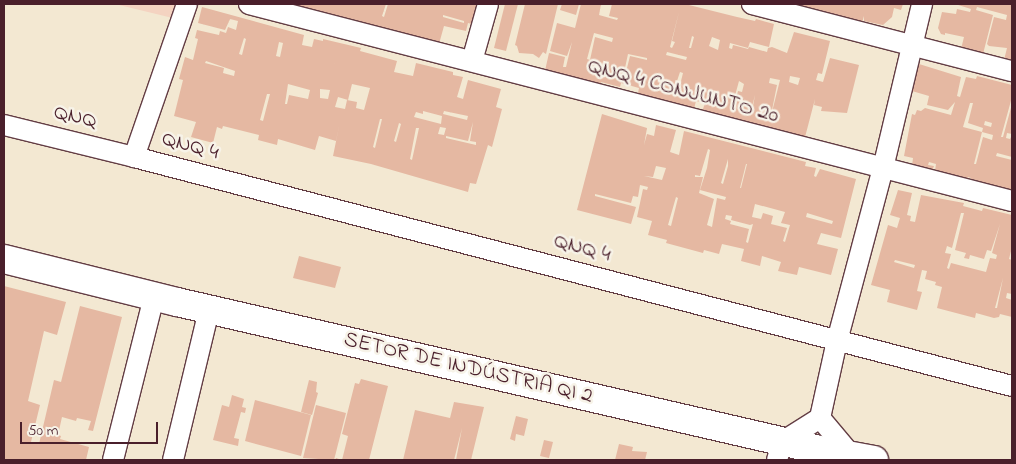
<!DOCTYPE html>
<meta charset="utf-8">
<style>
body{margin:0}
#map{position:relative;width:1016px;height:464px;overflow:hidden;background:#f3e8d2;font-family:"Indie Flower",sans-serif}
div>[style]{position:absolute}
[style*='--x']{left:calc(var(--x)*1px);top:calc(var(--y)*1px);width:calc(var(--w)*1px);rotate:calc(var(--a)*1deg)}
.built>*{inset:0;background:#f4d3c1}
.building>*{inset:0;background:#e5b8a2}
.roads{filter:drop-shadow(1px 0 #633d44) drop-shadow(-1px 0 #633d44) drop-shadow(0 1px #633d44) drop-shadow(0 -1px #633d44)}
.street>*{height:20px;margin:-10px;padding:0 10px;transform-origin:10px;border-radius:10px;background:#fff}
.secondary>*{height:28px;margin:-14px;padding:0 14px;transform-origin:14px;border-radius:14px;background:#fff}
span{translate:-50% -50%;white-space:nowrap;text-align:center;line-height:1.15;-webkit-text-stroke:5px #f7f3e8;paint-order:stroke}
.street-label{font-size:22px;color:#4a1f2b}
.frame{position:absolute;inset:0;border:5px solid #4a1f2b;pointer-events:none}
.scale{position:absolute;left:20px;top:422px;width:138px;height:22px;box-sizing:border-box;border:2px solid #4a1f2b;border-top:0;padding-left:6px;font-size:15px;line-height:18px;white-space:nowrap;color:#4a1f2b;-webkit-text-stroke:4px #f7f3e8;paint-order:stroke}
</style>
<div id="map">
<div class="built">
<div style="clip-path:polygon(115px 4px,189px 4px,185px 21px)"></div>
</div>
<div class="building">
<div style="clip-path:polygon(evenodd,274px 4px,386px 4px,382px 16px,384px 17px,388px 4px,481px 4px,475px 25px,468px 23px,466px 31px,444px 26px,439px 44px,274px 4px,443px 15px,464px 21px,464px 23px,443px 17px,443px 15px)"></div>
<div style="clip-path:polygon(505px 4px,518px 4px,506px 51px,494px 48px)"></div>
<div style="clip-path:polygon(525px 4px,558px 4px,546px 54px,543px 52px,539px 58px,533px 54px,519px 53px,517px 46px,515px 45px)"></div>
<div style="clip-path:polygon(562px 4px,579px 4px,576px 15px,560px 10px)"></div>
<div style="clip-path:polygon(evenodd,581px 4px,601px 4px,599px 15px,617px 20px,618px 18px,609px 16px,612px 4px,685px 4px,737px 17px,755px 21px,756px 19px,774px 24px,769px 47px,750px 42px,748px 48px,730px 43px,729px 48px,732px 49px,733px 45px,748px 49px,749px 47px,767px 52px,768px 48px,772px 47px,787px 53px,794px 32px,830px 41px,822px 74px,818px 73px,816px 80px,823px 82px,830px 58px,859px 65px,847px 113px,821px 111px,822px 107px,814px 105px,815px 99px,804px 141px,702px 112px,705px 103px,696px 101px,693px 113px,637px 98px,639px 88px,621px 83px,620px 87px,601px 82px,600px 88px,544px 75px,549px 53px,565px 57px,563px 67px,566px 67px,572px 42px,567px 56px,550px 51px,557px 23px,575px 28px,581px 4px,679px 12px,672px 41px,675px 42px,672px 48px,670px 47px,679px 12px,581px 4px,594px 33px,613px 38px,612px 42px,595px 37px,590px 60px,587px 59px,594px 33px,581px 4px,692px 36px,694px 37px,691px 48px,689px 48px,692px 36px,581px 4px,712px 37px,720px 40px,718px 50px,709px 46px,712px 37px,581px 4px,667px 52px,687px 57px,686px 60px,666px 55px,667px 52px,581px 4px,628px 54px,647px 58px,647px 60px,630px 56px,627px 68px,625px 68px,628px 54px,581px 4px,606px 65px,608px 66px,605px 77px,603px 77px,606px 65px,581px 4px,680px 72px,683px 73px,680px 85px,676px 84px,680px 72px,581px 4px,790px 76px,800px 78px,798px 85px,789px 82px,790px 76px,581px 4px,770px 78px,780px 80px,770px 120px,777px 85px,769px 83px,770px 78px,581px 4px,739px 81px,744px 84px,742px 92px,738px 91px,735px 103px,733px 103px,739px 81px,581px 4px,755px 95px,752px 112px,751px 111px,755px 95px)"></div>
<div style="clip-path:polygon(791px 4px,903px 4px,901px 10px,894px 8px,892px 17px,883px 25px,864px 21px,864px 16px,862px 23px)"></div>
<div style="clip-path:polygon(955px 4px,1012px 4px,1012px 62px,1004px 60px,1007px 48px,989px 46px,987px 44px,994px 17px,1006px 20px,1007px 15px,977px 7px,976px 10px,993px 15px,983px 54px,961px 49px,964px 37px,945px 33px,945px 35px,941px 34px,938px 28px,942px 12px,956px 14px,957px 9px,970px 12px,971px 9px)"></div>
<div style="clip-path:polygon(evenodd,202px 7px,304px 35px,302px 45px,312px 47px,314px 39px,323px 41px,323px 39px,361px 48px,360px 51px,397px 61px,394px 72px,413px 76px,416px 63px,453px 72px,453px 75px,463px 77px,457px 97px,463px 99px,468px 80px,501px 89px,496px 107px,502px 109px,492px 147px,488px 145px,476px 184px,470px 183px,468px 192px,371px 164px,333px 156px,340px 122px,336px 141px,319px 136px,315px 150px,278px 139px,277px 145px,258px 140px,259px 135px,223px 126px,222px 129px,217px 127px,213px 143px,191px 137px,196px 122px,174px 116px,183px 80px,179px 79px,185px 57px,193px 60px,198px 39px,195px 38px,197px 30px,219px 35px,220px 31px,226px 33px,228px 27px,236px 30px,238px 21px,230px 19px,225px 30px,198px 23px,202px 7px,244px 38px,246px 39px,242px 55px,239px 54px,244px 38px,202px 7px,279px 42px,283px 43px,280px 57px,276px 56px,279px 42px,202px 7px,206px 61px,235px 71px,234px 76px,223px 73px,224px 68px,205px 63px,206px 61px,202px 7px,288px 84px,310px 90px,308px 99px,289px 95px,287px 104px,285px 104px,288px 84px,202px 7px,352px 84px,370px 88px,364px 110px,356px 108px,357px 102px,347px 100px,345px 109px,335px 107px,338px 97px,348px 100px,352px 84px,202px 7px,320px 89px,330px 90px,328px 99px,320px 98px,320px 89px,202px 7px,267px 94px,270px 94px,263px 121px,260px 120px,267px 94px,202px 7px,423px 111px,442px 116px,441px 124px,414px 117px,416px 112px,423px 114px,423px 111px,202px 7px,444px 111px,468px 116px,467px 120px,443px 114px,444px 111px,202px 7px,380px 119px,382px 119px,375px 148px,373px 147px,380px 119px,202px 7px,473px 122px,470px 141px,476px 142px,476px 145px,446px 138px,446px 136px,468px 141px,473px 122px,202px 7px,399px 123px,401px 124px,396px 142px,394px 141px,399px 123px,202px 7px,440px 127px,446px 128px,444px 135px,438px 134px,440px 127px,202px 7px,416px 128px,419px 128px,412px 160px,410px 159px,416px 128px)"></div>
<div style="clip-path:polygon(evenodd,919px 64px,961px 77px,957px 96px,960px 97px,966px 77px,976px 79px,977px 76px,1012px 85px,1012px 97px,1001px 137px,1003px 137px,1012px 104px,1012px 134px,1007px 133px,1006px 138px,1010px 139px,1012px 135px,1012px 157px,997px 153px,996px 156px,1012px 160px,1012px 192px,970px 181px,971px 178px,968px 177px,967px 180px,935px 171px,936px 164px,929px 162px,928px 165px,934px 166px,932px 171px,912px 166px,913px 158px,904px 156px,912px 114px,915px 115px,917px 110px,921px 111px,925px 108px,951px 115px,955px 102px,948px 110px,927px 105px,929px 96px,912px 91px,919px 64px,970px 103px,973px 103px,968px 123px,983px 128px,982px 132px,993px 135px,992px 140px,983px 137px,976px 164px,974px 164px,982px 132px,963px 127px,970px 103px,919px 64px,985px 121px,992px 123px,991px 127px,984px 125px,985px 121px)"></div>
<div style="clip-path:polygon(evenodd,602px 114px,647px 128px,644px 145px,647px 134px,654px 136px,656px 125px,676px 130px,670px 152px,679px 155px,684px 131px,806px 162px,805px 166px,816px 168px,814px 176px,816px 177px,820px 169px,856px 179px,841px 238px,821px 233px,817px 244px,838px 249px,831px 275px,799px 267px,797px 275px,778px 271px,781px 262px,762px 256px,760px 266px,741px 261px,744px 249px,722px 244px,719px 254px,704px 250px,703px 253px,666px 243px,667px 240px,648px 235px,652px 221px,637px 217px,643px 189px,647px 190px,648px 187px,640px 185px,638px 197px,633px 196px,631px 203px,595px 194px,595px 196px,636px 207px,631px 224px,577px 210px,602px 114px,708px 149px,710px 150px,707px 168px,700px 190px,726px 197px,725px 200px,717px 198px,712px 227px,707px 225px,714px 199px,699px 193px,703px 177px,695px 177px,695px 175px,700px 176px,708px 149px,602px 114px,728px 159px,728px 166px,723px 184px,721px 183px,728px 159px,602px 114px,746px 164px,747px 164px,741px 188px,740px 188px,746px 164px,602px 114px,656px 166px,666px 168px,662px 180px,644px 176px,653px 177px,656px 166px,602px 114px,676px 197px,678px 198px,671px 226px,668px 225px,676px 197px,602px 114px,755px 204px,785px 212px,781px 223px,790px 225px,785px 242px,783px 241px,787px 228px,771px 224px,773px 216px,763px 213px,761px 219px,752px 217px,755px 204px,602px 114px,807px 213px,833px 221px,832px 224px,806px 217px,807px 213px,602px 114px,726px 215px,732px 216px,731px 220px,750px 225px,753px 224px,748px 243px,746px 242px,749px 229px,730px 224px,731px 221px,725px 219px,726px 215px)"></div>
<div style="clip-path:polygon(evenodd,898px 190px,912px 193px,907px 215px,911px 216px,910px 221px,915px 222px,921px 195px,964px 203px,963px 206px,982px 211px,983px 208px,1012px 215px,1012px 247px,1009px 259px,1012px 260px,1012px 294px,1007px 293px,1006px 298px,1012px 300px,1012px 317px,1000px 314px,999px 317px,994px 318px,976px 313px,975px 318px,937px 308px,942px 287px,935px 285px,936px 282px,925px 279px,927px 271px,922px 270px,917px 291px,922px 292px,917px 310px,887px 302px,890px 290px,871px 285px,888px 225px,897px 228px,900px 218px,890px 215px,898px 190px,961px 213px,964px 213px,955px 250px,966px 253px,964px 258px,969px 259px,970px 255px,984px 259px,987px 250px,991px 251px,1000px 224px,992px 253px,997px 255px,996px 259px,990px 258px,986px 272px,951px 263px,949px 269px,947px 268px,951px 254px,945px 253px,947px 246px,952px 248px,961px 213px,898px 190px,895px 260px,915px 265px,914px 268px,894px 262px,895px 260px,898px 190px,1003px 278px,997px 308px,995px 308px,1003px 278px)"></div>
<div style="clip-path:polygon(299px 256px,341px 267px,335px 288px,293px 278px)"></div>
<div style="clip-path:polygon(4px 286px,66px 302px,57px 335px,44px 331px,28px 401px,40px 405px,31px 442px,39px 444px,54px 380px,61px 382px,80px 306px,122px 317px,93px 431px,88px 430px,91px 421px,77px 418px,76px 421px,62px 417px,58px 435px,61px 436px,60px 439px,89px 447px,86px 460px,4px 460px)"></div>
<div style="clip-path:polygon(361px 379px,388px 386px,369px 460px,335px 460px,336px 458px,342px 460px,348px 436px,342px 434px,355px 383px,359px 384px)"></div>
<div style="clip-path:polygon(309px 380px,317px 382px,316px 392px,318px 393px,312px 415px,301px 412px)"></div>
<div style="clip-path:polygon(232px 395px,244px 399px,242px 407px,246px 408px,245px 413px,241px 412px,234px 438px,239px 439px,238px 446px,213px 440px,222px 405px,229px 407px)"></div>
<div style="clip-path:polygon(255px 400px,311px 415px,301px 456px,245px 441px)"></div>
<div style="clip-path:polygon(454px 402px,484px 407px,471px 460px,456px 460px,462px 428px,454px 460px,403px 460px,415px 410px,450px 418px)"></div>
<div style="clip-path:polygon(316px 405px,346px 413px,334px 460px,303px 458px)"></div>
<div style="clip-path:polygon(516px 416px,528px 419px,524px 436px,516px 434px,515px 441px,510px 439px)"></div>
<div style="clip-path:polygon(544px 440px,553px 442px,549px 458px,540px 456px)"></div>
<div style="clip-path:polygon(619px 444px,633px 447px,632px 451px,647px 452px,645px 460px,615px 460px)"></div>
</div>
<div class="roads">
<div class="street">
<div style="--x:249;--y:4;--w:788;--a:14.48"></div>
<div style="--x:752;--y:4;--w:268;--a:14.5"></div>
<div style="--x:472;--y:61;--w:59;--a:-74.3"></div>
<div style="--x:4;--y:125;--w:134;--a:13.8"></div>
<div style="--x:134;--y:157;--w:907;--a:14.62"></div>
<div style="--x:134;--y:157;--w:162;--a:-70.9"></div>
<div style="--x:820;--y:418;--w:48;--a:50"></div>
<div style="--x:851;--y:455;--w:5;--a:101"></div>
<div style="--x:113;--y:460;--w:168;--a:-75.9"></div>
<div style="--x:173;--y:460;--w:154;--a:-76.5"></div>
<div style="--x:777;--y:460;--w:19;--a:-74"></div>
<div style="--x:782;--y:442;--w:45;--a:-32.3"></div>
<div style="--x:820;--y:418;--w:79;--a:-77.6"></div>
<div style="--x:837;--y:341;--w:179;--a:-75.1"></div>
<div style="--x:883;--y:168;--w:169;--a:-76.6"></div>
</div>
<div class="secondary">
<div style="--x:4;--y:259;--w:178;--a:14"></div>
<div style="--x:177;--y:302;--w:655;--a:12.97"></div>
<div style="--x:815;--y:449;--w:60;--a:10.6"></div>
</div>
</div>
<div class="street-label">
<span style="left:683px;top:92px;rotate:15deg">QNQ 4 CONJUNTO 20</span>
<span style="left:75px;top:118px;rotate:13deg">QNQ</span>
<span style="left:190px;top:147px;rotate:15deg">QNQ 4</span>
<span style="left:582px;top:249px;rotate:15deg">QNQ 4</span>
<span style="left:468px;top:369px;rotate:13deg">SETOR DE INDÚSTRIA QI 2</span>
</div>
<div class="frame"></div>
<div class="scale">50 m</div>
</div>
